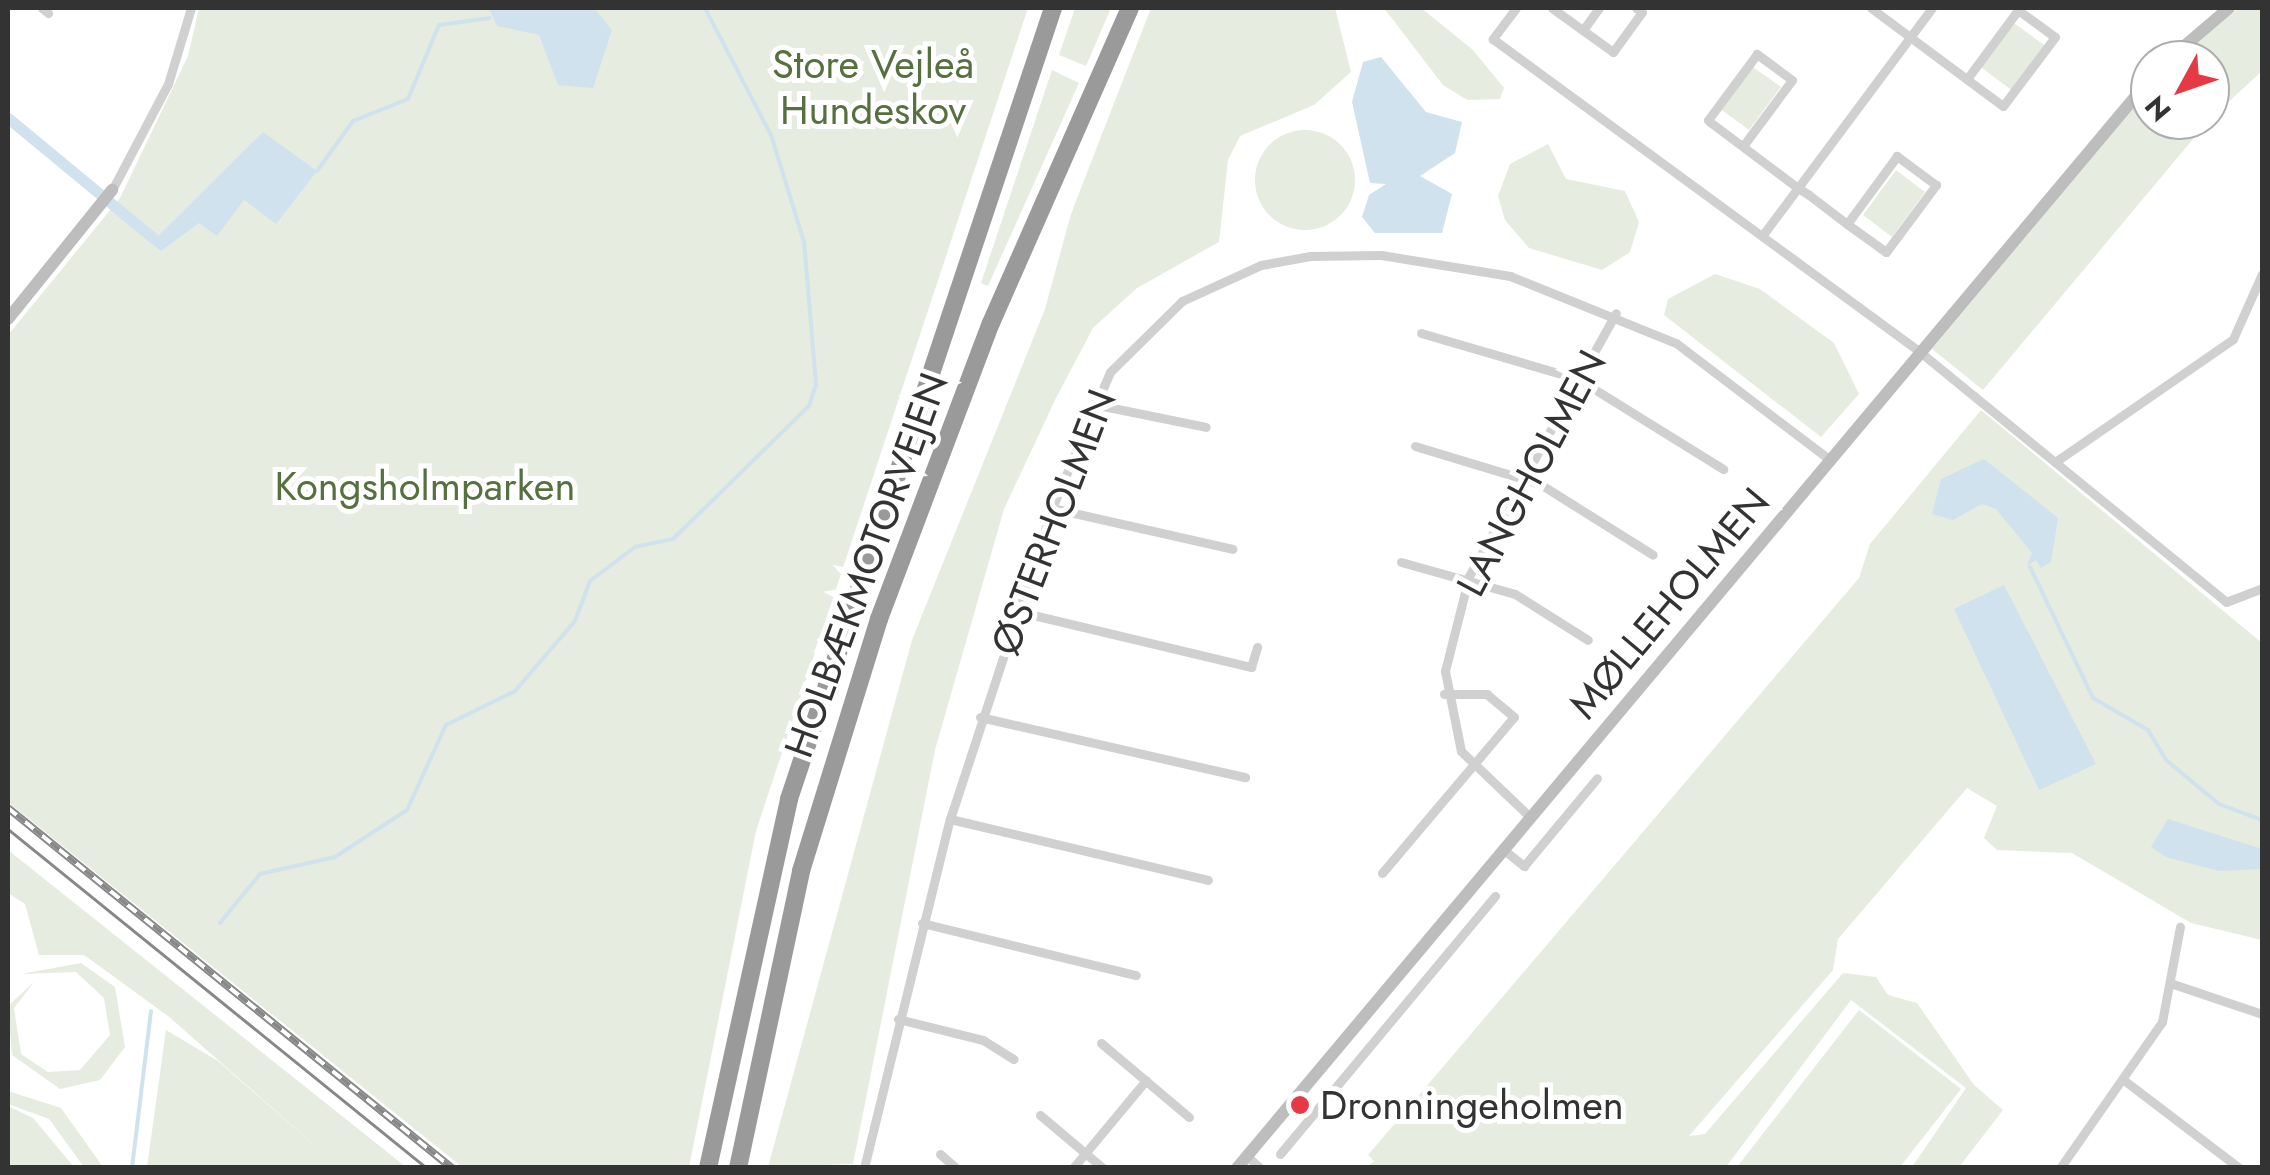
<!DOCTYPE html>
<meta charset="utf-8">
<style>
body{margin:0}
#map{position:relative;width:2270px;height:1175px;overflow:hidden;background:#fff;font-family:Jost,sans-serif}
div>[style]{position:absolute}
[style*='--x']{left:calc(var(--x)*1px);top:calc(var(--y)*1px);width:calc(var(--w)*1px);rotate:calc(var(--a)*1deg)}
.green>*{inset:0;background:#e6ecdf}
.round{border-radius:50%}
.water>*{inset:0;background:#cfe2ee}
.stream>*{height:4px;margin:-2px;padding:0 2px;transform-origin:2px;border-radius:2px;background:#cfe2ee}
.canal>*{height:11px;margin:-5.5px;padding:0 5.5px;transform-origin:5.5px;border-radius:5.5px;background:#cfe2ee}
.street>*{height:9px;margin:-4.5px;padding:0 4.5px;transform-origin:4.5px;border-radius:4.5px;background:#d0d0d0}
.secondary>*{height:12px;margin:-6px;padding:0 6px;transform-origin:6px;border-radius:6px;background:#bdbdbd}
.highway>*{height:18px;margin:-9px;padding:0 9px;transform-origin:9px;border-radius:9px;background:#9a9a9a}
.tram>*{height:2.5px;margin:-1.25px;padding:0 1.25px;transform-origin:1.25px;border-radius:1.25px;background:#888}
.rail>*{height:8px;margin-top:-4px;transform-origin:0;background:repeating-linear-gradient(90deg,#fff 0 11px,#888 0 22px);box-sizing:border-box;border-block:2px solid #888}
.dots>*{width:28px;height:28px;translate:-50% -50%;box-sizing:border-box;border:5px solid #fff;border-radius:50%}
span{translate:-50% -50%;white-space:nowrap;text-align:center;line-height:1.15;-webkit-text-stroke:10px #fff;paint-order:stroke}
.park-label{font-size:40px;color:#56703f}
.street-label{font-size:40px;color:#333}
.poi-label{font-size:40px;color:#333}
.left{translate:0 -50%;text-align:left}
.frame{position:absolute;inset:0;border:10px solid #333;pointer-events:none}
.north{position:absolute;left:2130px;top:40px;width:100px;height:100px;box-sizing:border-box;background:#fff;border:2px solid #adadad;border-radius:50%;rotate:230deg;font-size:28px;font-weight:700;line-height:40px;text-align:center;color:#333}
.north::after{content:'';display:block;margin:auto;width:35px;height:45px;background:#e63946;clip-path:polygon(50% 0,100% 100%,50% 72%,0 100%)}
</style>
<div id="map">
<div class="green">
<div style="clip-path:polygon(199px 8px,1028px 8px,756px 831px,689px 1167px,462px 1167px,8px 802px,8px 335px,120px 198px,188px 56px)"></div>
<div style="clip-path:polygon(1075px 8px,1111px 8px,1086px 66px,1059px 55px)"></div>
<div style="clip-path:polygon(1151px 8px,1335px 8px,1351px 72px,1314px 105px,1240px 136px,1228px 160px,1219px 242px,1137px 288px,1093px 328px,1056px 398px,1004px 509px,935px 750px,853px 1164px,768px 1167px,912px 640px,1045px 309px,1071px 214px)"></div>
<div style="clip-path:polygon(1384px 8px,1421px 8px,1473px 50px,1504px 88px,1500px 99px,1467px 100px,1443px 85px)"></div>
<div style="clip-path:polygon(2239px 8px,2262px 8px,2262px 71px,2210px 119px,2210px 60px,2176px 60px)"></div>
<div style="clip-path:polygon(2011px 21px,2047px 47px,2014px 92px,1978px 65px)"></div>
<div style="clip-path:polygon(1753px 67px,1781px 87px,1749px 130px,1722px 110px)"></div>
<div style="clip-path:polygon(1052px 70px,1079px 83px,988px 286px,981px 283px)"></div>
<div style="clip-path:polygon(2150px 88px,2150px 120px,2209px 120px,1983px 390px,1932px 349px)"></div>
<div class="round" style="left:1255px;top:130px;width:100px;height:100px"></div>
<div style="clip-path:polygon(1548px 144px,1566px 179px,1625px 191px,1639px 222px,1630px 252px,1602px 270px,1529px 248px,1505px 220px,1498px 196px,1510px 164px)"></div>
<div style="clip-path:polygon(1896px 170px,1925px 192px,1892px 237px,1863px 215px)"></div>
<div style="clip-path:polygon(1715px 274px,1760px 289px,1834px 343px,1859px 394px,1821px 437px,1664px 315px,1668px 299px)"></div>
<div style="clip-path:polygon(1981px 410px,2262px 643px,2262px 940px,2191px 923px,2072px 853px,1997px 850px,1984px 838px,1997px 806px,1967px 788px,1838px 939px,1833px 970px,1689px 1136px,1705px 1134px,1843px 973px,1876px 977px,1888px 995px,1917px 1003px,1974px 1085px,2003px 1110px,1959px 1167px,1912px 1167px,1966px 1088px,1851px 1000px,1726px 1167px,1366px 1168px,1374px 1161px,1368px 1155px,1859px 578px,1870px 544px)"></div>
<div style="clip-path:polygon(8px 850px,406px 1167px,147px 1167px,166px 1030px,218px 1061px,337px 1165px,168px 1016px,84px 955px,39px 955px,25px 904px,8px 893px)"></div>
<div style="clip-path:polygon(81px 963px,115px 987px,125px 1047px,100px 1080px,60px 1089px,12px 1055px,8px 1006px,34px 982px,14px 1008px,21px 1054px,48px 1072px,80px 1070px,110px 1035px,104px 998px,76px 972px,21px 974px)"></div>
<div style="clip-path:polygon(1859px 1010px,1961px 1089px,1900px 1167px,1737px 1167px)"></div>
<div style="clip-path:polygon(8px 1091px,61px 1108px,103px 1167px,84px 1167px,49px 1119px,8px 1104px)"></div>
<div style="clip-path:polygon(8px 1106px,33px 1118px,74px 1167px,8px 1167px)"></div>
</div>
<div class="water">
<div style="clip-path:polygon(489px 8px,594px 8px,612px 30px,593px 88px,558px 85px,539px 35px,497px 26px)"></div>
<div style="clip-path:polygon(1381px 57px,1426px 112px,1462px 122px,1455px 153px,1420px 176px,1452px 194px,1442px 233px,1375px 233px,1362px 217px,1369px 195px,1386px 184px,1370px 183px,1352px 102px,1363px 62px)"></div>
<div style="clip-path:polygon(263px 132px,317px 171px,276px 224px,244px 200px,217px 236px,199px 223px,161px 251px,151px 243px)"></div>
<div style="clip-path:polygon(1984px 459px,2058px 518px,2051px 562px,2041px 568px,2036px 560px,2027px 566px,2032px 553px,1996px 509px,1982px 504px,1953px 520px,1932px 514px,1941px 479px)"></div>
<div style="clip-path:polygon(2004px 585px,2096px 764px,2039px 790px,1954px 609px)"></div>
<div style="clip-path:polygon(2168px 819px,2262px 849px,2262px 869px,2219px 871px,2166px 857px,2151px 847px)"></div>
</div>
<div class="stream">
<div style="--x:317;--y:171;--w:62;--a:-54.2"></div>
<div style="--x:353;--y:121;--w:59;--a:-21.8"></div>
<div style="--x:408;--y:99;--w:80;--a:-67.3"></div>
<div style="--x:439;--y:25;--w:51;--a:-7.8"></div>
<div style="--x:2030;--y:567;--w:145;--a:64.3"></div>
<div style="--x:2093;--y:698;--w:64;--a:30.2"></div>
<div style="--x:2148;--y:730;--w:35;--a:59"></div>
<div style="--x:2166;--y:760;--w:69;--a:39.7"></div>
<div style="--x:2219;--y:804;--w:46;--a:20.4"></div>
<div style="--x:220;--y:923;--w:63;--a:-50.8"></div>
<div style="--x:260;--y:874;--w:77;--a:-12.8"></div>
<div style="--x:335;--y:857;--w:86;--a:-33.1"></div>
<div style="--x:407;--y:810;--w:94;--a:-65.4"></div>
<div style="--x:446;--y:725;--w:77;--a:-26.2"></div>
<div style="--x:515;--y:691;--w:92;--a:-49.4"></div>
<div style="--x:575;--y:621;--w:43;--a:-69.4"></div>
<div style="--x:590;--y:581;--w:56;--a:-37.1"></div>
<div style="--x:635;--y:547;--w:39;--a:-12"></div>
<div style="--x:673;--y:539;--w:190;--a:-44.4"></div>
<div style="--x:809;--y:406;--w:23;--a:-72"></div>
<div style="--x:816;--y:384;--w:143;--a:-94.8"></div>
<div style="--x:804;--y:242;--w:112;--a:-107.1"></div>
<div style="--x:771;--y:135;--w:143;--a:-117.5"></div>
<div style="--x:132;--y:1168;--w:158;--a:-83.1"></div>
</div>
<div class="canal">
<div style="--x:8;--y:118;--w:188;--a:39.6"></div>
</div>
<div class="street">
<div style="--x:42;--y:8;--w:8;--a:40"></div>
<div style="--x:1516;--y:8;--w:39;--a:127"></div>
<div style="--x:1493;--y:39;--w:529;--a:36.24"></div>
<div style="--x:1920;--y:352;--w:395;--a:39.2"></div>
<div style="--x:2226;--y:602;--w:39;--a:-21"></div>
<div style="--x:1552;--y:8;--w:75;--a:35.8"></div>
<div style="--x:1613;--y:52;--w:49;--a:-54.1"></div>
<div style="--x:1642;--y:12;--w:7;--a:-146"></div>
<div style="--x:1871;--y:8;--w:164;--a:36.6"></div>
<div style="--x:2003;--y:106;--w:86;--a:-53"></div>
<div style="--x:2055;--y:37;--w:46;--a:-143.9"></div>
<div style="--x:2018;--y:10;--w:86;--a:126.5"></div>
<div style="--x:1583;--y:30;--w:27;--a:-54"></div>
<div style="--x:1743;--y:146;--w:82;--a:-53.4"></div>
<div style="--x:1792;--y:80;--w:44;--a:-143.4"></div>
<div style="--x:1757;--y:54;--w:82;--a:126.6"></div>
<div style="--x:1708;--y:120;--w:3;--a:45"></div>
<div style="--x:1710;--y:122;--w:110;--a:36.9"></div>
<div style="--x:1798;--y:188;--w:13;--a:32"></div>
<div style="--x:1809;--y:195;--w:48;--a:37.3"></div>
<div style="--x:1847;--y:224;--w:48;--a:35.7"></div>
<div style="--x:1886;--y:252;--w:84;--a:-53.3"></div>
<div style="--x:1936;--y:185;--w:49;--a:-143.4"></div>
<div style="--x:1897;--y:156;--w:84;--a:126.3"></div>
<div style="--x:112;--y:190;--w:120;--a:-62.2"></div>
<div style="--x:168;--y:84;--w:79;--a:-73.2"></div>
<div style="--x:1762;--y:236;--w:284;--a:-53.3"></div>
<div style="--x:1421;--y:333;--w:164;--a:16.3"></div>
<div style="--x:1578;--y:379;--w:171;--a:31.8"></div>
<div style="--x:1093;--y:404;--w:115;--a:11.5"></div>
<div style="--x:1415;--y:446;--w:131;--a:16.9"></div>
<div style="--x:1540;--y:484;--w:133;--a:32.1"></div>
<div style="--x:2055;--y:462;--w:216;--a:-34.6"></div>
<div style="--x:2233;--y:339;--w:71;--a:-66"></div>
<div style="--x:1052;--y:508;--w:185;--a:12.8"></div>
<div style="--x:1401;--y:562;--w:118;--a:15.7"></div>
<div style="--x:1515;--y:594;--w:86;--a:32.2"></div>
<div style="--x:1016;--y:611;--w:242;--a:13.4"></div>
<div style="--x:1251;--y:667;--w:21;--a:-73"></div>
<div style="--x:980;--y:717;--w:272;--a:12.8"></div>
<div style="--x:1531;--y:818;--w:97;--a:-136.3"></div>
<div style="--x:1461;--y:751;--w:82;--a:-101.3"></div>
<div style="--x:1445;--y:671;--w:98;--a:-75.8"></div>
<div style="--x:1469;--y:576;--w:301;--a:-60.8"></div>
<div style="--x:950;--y:819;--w:265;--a:13.3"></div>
<div style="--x:1504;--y:850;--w:26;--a:39"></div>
<div style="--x:1524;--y:866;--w:114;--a:-50.3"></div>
<div style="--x:1382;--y:873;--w:204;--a:-49.8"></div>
<div style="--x:1514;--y:717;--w:35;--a:-140"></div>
<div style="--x:1487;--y:694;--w:43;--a:180"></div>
<div style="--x:922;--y:923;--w:220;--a:13.7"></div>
<div style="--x:2173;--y:984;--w:94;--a:18.6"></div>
<div style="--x:898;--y:1019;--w:88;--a:13.9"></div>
<div style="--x:983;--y:1040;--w:36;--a:32"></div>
<div style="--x:1101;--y:1043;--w:115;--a:40.1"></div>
<div style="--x:2125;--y:1081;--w:143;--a:37.3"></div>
<div style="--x:1040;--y:1115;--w:82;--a:40.1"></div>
<div style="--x:940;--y:1154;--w:21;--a:41"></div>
<div style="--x:1280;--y:1154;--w:336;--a:-50.2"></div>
<div style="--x:1247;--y:1156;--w:18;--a:43"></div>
<div style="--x:864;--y:1168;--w:359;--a:-76.2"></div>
<div style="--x:950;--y:819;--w:327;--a:-71.8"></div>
<div style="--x:1052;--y:508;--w:148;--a:-66.9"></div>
<div style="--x:1110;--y:372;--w:101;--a:-44.6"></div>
<div style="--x:1182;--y:301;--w:87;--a:-24.5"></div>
<div style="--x:1261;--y:265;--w:50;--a:-10.4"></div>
<div style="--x:1310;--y:256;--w:71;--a:-0.8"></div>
<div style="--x:1381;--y:255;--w:131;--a:9.2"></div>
<div style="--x:1510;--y:276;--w:179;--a:22"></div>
<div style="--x:1676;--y:343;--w:193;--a:37.2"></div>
<div style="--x:1073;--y:1168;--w:114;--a:-50.3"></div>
<div style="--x:2060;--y:1168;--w:178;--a:-55.1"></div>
<div style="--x:2162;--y:1022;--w:97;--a:-79.3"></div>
</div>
<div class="secondary">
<div style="--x:2168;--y:60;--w:80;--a:-40.4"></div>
<div style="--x:8;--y:319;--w:166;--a:-51.1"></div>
<div style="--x:1237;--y:1168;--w:1421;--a:-50.02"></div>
</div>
<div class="highway">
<div style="--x:708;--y:1168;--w:378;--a:-77.6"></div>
<div style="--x:789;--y:799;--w:834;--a:-71.54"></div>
<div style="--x:738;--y:1168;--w:304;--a:-78"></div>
<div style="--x:801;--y:871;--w:264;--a:-72.8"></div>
<div style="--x:879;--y:619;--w:316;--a:-69.3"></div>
<div style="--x:991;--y:323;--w:344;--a:-66.2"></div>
</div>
<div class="tram">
<div style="--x:8;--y:829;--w:539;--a:38.98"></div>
</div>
<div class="rail">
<div style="--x:8;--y:808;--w:572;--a:39.04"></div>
</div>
<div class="dots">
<div style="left:1300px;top:1105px;background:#e63946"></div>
</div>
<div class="park-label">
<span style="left:873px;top:87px">Store Vejleå<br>Hundeskov</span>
<span style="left:425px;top:486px">Kongsholmparken</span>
</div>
<div class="street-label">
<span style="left:1531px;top:473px;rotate:-62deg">LANGHOLMEN</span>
<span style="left:1053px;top:522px;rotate:-69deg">ØSTERHOLMEN</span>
<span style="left:866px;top:565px;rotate:-70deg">HOLBÆKMOTORVEJEN</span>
<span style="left:1669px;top:603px;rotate:-50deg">MØLLEHOLMEN</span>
</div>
<div class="poi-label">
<span class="left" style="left:1320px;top:1105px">Dronningeholmen</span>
</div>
<div class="frame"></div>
<div class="north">N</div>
</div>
